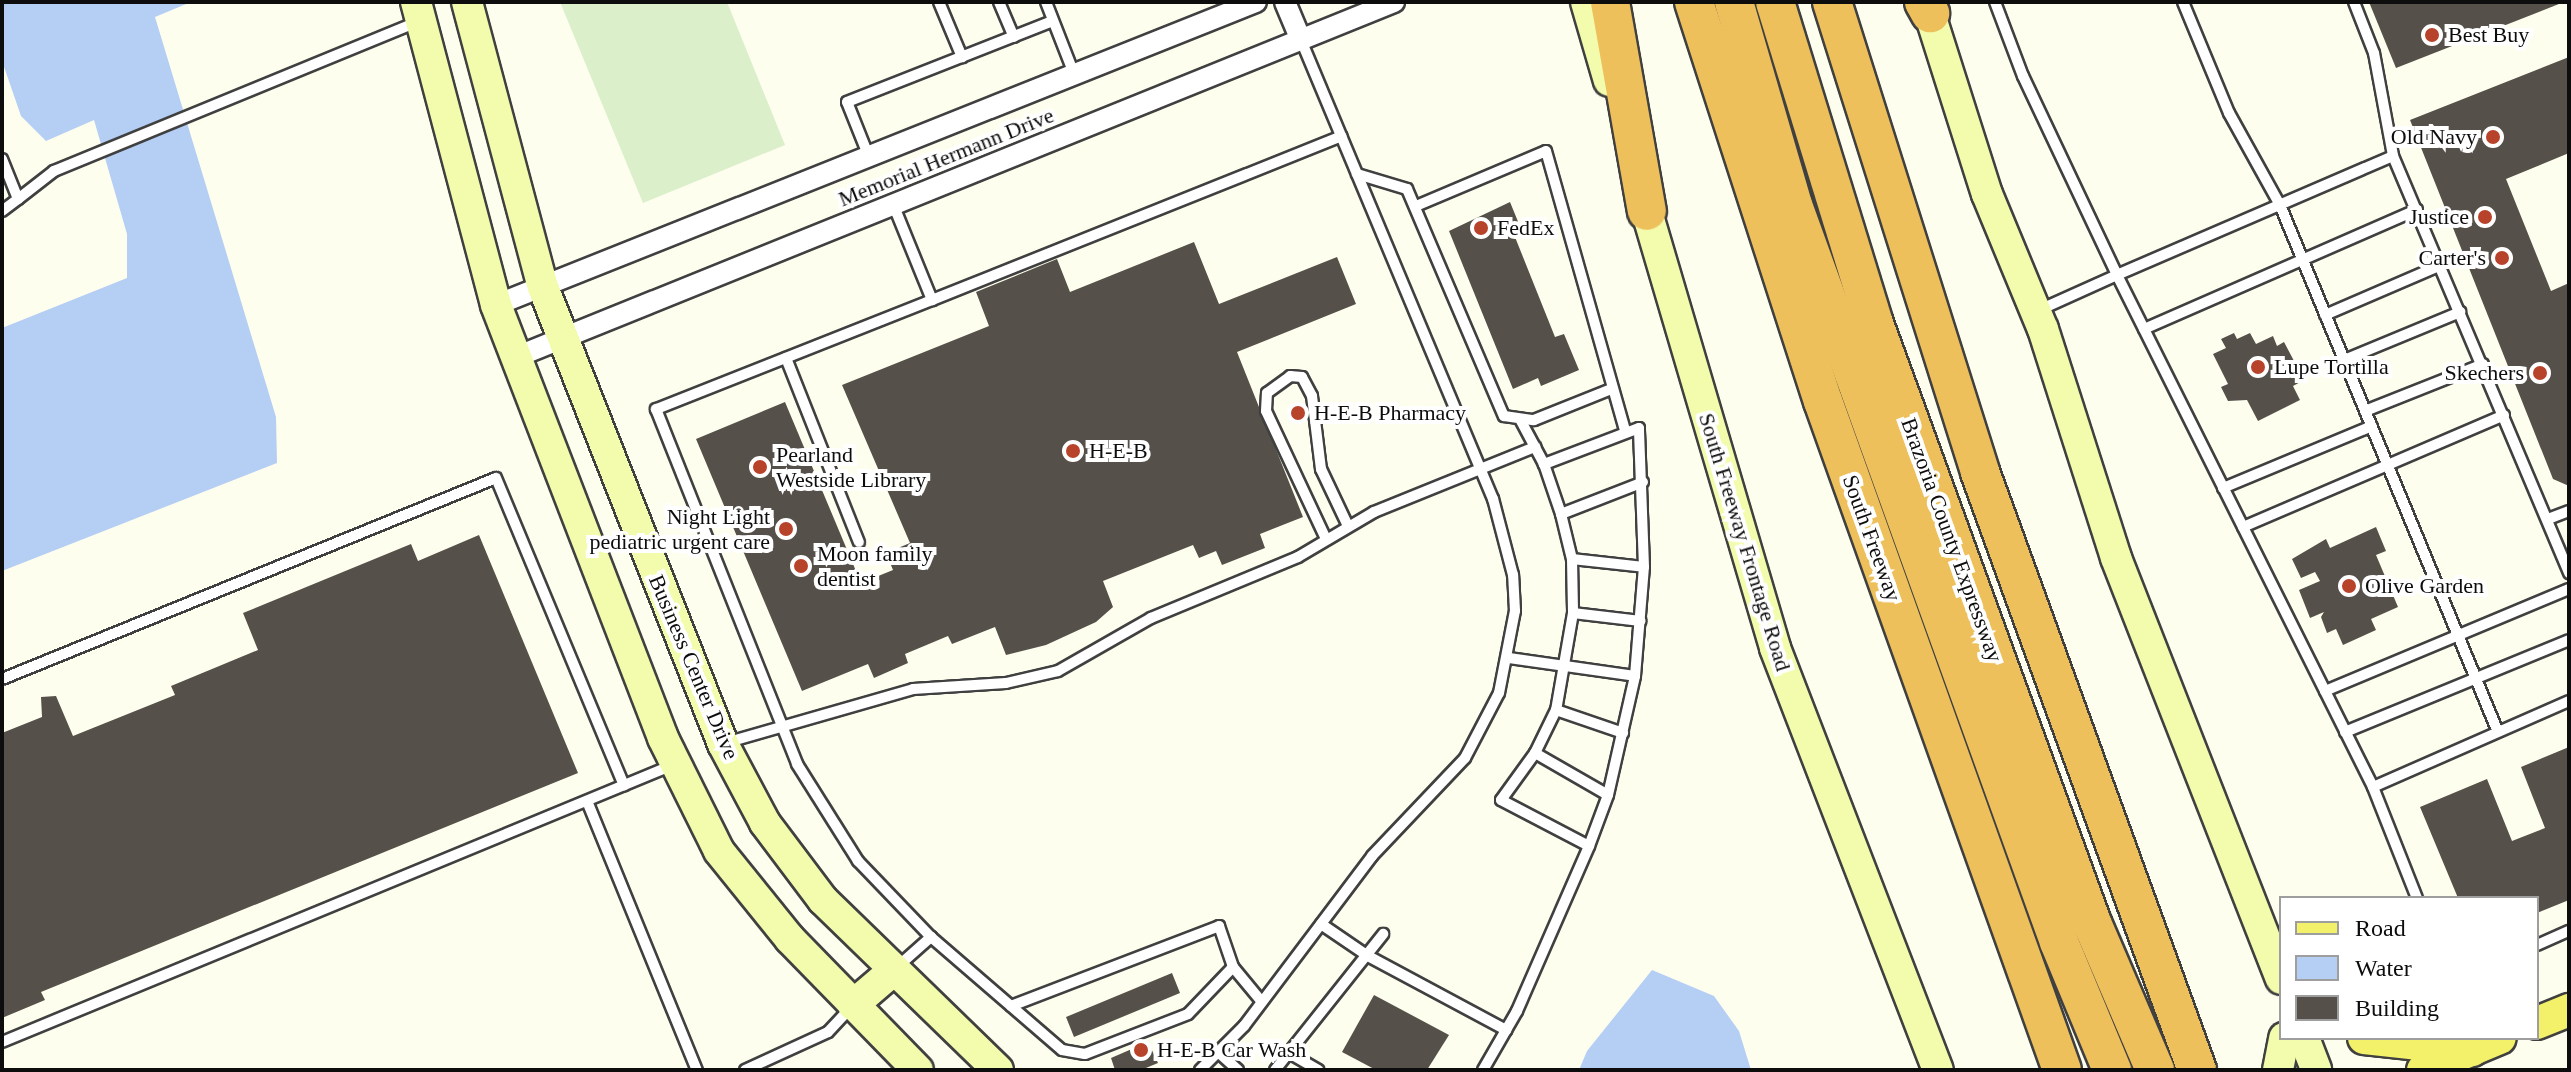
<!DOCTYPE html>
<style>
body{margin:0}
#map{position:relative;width:2571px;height:1072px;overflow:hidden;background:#fefeee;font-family:Georgia,serif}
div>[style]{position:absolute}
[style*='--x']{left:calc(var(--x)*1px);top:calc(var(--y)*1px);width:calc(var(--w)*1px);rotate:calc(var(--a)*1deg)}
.pitch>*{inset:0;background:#daefca}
.water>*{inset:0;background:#b5cef4}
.building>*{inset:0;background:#55514a}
.roads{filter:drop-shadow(2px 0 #404040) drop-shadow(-2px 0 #404040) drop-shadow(0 2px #404040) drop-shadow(0 -2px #404040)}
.lane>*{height:10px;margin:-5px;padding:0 5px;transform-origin:5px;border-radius:5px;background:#fff}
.street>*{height:20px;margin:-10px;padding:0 10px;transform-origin:10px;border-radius:10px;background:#fff}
.secondary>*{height:30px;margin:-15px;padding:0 15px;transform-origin:15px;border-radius:15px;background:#f3fcac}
.primary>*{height:32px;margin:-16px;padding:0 16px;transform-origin:16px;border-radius:16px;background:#f3f069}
.highway>*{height:38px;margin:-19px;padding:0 19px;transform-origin:19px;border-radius:19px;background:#eec05c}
.dots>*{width:22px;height:22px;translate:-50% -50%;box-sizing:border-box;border:4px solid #fff;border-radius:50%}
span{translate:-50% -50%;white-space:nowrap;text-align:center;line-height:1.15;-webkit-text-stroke:8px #fff;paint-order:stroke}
.poi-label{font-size:22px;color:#0d0d0d}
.left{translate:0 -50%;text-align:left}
.right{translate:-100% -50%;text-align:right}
.street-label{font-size:22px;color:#0d0d0d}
.frame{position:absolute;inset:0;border:4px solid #0d0d0d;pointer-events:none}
.legend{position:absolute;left:2279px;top:896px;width:260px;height:144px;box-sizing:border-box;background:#fff;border:2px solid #9e9e9e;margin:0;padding:10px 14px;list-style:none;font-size:24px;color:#0d0d0d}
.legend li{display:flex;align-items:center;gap:16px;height:40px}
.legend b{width:40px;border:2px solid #9e9e9e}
</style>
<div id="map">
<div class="pitch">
<div style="clip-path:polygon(560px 2px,727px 2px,785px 145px,643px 203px)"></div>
</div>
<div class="water">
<div style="clip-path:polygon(2px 2px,191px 2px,155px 17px,276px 417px,277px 463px,2px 571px,2px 328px,127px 278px,127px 234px,94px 120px,46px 141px,21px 116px,2px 61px)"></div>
<div style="clip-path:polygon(1652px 970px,1714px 996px,1739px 1031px,1751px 1070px,1579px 1070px,1587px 1051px)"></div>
</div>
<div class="building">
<div style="clip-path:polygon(2369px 2px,2564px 2px,2396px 68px)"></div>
<div style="clip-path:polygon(2569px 57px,2569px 153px,2506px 179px,2551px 291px,2569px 283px,2569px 486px,2553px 479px,2410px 120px)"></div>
<div style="clip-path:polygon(1510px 202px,1519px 224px,1511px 227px,1555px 337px,1564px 334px,1579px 370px,1541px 386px,1538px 378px,1513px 389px,1449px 231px)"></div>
<div style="clip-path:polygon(1194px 242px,1219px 304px,1337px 257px,1356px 304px,1237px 352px,1303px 517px,1260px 534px,1265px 548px,1222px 565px,1216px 551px,1199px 558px,1193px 545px,1103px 581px,1113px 607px,1096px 622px,1046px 645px,1006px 655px,995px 627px,952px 644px,948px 636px,905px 654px,908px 663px,874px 678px,868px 664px,802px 691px,696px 439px,785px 402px,861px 583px,893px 570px,886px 553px,910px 543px,842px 385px,989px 326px,976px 292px,1057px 259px,1070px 292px)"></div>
<div style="clip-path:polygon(2234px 333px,2237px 339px,2250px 333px,2256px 344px,2273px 336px,2277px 346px,2284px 342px,2304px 380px,2293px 386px,2300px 400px,2258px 421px,2247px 400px,2228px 401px,2221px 387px,2228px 384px,2213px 354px,2226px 348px,2221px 339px)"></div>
<div style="clip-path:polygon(2376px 527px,2386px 551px,2376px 555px,2398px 607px,2371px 619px,2376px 630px,2343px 645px,2336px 629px,2327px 633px,2321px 617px,2324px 612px,2310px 618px,2299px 590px,2320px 581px,2315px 572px,2301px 578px,2292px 559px,2326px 539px,2330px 548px)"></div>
<div style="clip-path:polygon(479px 535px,578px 773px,41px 992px,45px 1000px,2px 1018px,2px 733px,42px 717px,41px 697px,56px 696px,73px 736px,175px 695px,171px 686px,258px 650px,243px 613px,411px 544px,418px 561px)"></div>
<div style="clip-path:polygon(2569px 747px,2569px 900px,2537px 913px,2537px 898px,2458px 898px,2420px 807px,2487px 779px,2512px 841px,2545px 828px,2521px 767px)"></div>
<div style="clip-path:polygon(1172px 973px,1180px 993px,1074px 1037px,1066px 1017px)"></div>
<div style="clip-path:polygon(1374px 995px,1449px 1035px,1427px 1070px,1376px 1070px,1342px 1052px)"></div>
<div style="clip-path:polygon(1148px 1042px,1158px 1063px,1141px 1070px,1115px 1070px,1111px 1058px)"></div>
</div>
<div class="roads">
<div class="lane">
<div style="--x:939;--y:2;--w:60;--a:67.3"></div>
<div style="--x:999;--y:2;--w:38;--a:67"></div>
<div style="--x:1046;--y:2;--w:77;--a:68.7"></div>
<div style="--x:1995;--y:2;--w:79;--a:69.3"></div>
<div style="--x:2023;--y:76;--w:220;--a:64.7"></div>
<div style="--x:2117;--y:275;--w:88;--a:155.8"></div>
<div style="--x:2183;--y:2;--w:120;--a:67.5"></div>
<div style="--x:2229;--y:113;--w:105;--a:61"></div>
<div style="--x:2280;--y:205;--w:570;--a:67.53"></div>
<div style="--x:2354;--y:2;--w:55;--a:68.6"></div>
<div style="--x:2374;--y:53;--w:105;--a:79.5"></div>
<div style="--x:2393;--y:156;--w:453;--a:67.1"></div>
<div style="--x:2393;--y:156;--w:301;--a:156.7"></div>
<div style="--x:2117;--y:275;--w:572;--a:63.43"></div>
<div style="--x:2373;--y:787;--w:119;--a:68.4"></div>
<div style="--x:869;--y:157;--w:59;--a:-111.8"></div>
<div style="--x:847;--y:102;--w:221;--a:-21.5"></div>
<div style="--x:2;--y:159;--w:43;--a:68.2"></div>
<div style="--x:18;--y:199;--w:46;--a:-37.9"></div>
<div style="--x:54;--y:171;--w:393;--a:-22.3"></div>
<div style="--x:1357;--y:174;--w:52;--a:16.7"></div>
<div style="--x:1407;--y:189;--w:247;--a:66.9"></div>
<div style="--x:1504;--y:416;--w:30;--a:8"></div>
<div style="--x:1534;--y:420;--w:83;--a:-21.9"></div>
<div style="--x:893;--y:204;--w:104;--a:67.9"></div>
<div style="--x:932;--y:300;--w:297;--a:158.4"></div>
<div style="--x:656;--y:409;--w:382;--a:68.3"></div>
<div style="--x:797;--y:764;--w:115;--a:57.8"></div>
<div style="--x:858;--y:861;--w:105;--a:46.2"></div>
<div style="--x:931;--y:937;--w:173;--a:40.8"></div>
<div style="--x:1062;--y:1050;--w:23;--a:10"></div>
<div style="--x:1085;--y:1054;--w:110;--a:-21.2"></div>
<div style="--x:1188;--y:1014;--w:65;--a:-46.2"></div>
<div style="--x:1416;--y:206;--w:141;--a:-22.9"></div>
<div style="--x:1546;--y:151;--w:290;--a:74.2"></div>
<div style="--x:2;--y:211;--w:20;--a:-37"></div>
<div style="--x:932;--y:300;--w:441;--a:-21.8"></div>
<div style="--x:2325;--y:315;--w:126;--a:-23.3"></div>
<div style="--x:2144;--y:329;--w:298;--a:-23.6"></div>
<div style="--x:786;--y:358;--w:198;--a:68.4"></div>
<div style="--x:2344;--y:360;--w:126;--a:-22.5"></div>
<div style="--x:2365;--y:411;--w:127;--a:-21.7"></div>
<div style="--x:1521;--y:421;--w:49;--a:61.9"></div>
<div style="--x:1544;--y:464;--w:53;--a:71.2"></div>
<div style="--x:1561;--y:514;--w:46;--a:76.3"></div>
<div style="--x:1572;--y:559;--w:54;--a:88.9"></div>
<div style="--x:1573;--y:613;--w:98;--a:99.9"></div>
<div style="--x:1556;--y:710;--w:48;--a:116"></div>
<div style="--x:1535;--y:753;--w:58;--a:125.9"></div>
<div style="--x:1501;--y:800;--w:99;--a:27.6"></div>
<div style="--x:1589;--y:846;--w:54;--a:-69.6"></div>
<div style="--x:1608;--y:795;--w:122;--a:-77.2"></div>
<div style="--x:1635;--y:676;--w:109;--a:-85.3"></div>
<div style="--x:1644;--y:567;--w:139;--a:-92.1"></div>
<div style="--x:1639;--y:428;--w:102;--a:159.2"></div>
<div style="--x:2223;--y:488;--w:161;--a:-22.6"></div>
<div style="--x:1561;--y:514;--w:88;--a:-21.3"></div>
<div style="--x:2548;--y:519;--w:22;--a:-21"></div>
<div style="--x:2243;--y:527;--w:284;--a:-23.2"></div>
<div style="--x:1326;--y:539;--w:141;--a:-115.1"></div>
<div style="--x:1266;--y:411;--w:18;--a:-87"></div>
<div style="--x:1267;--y:393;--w:29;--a:-36"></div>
<div style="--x:1290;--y:376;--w:12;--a:5"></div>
<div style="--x:1302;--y:377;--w:21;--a:62"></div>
<div style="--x:1312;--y:396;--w:74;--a:83"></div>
<div style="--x:1321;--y:469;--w:63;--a:64.7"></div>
<div style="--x:1572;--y:559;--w:72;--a:6.3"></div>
<div style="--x:1573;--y:613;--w:68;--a:6.7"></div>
<div style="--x:1509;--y:658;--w:127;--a:8.1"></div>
<div style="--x:2;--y:679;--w:533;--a:-22.14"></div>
<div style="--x:496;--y:478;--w:333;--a:67.4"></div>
<div style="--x:2325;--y:691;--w:264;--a:-22.7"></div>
<div style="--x:1556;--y:710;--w:71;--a:18.9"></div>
<div style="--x:2345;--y:732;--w:242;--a:-22.3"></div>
<div style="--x:725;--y:743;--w:196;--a:-16"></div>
<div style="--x:913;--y:689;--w:93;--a:-3.7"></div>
<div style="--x:1006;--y:683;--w:53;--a:-13"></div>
<div style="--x:1058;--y:671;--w:107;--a:-29.7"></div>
<div style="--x:1151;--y:618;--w:159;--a:-22.5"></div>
<div style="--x:1298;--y:557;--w:88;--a:-30.6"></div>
<div style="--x:1374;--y:512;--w:174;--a:-22"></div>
<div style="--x:1535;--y:753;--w:84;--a:29.9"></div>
<div style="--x:2373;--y:787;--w:214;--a:-23.7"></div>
<div style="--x:587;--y:801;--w:291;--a:67.8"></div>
<div style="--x:1321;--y:924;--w:57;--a:34.2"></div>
<div style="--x:1368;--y:956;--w:157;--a:28.2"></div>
<div style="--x:2537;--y:945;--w:35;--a:-24"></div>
<div style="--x:896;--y:968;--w:47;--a:-41.5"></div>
<div style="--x:1011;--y:1006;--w:223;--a:-21"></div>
<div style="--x:1219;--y:926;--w:43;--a:71.1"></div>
<div style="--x:1233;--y:967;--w:45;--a:50.4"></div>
<div style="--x:2;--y:1042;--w:726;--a:-22.43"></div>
<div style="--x:1218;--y:1052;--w:27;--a:42"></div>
<div style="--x:1289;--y:1053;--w:34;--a:30"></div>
<div style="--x:745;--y:1070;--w:91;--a:-24.6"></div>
<div style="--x:828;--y:1032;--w:34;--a:-47"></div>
<div style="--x:1200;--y:1070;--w:62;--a:-45"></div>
<div style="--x:1244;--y:1026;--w:213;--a:-53"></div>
<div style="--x:1372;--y:856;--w:135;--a:-46.5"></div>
<div style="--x:1465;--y:758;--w:73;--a:-62.4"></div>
<div style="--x:1499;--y:693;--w:84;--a:-79"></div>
<div style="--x:1515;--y:611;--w:36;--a:-93"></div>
<div style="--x:1513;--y:575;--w:79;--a:-104.7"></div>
<div style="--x:1493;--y:499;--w:498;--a:-112.7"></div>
<div style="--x:1275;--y:1070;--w:174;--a:-51.5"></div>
<div style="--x:1483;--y:1070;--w:68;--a:-60"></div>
<div style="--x:1517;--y:1011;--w:180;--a:-66.4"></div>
</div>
<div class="street">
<div style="--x:1285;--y:2;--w:41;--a:67.2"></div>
<div style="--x:496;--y:305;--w:818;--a:-21.74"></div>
<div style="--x:516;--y:357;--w:947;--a:-22.01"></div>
</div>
<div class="secondary">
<div style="--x:416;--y:2;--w:313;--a:75.2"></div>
<div style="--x:496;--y:305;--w:464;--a:68.9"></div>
<div style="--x:663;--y:738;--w:126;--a:63.6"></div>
<div style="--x:719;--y:851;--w:113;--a:51.1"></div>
<div style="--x:790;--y:939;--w:183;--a:45.7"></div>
<div style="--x:467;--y:2;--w:295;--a:75.1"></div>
<div style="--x:543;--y:287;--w:491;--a:68.5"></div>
<div style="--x:723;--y:744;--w:89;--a:62"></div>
<div style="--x:765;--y:823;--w:96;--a:53"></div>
<div style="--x:823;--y:900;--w:244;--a:44.2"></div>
<div style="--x:1586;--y:2;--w:82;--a:73.8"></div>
<div style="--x:1926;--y:2;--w:201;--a:72.4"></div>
<div style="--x:1987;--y:194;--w:146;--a:67.5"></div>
<div style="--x:2043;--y:329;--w:240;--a:72.3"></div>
<div style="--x:2116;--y:558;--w:452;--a:68.6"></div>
<div style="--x:1641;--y:192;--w:475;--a:73.6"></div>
<div style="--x:1775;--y:648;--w:452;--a:68.9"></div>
<div style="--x:853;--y:1005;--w:54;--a:-40.5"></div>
<div style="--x:2304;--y:1038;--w:34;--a:69"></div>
<div style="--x:2278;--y:1070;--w:33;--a:-79"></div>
</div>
<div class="primary">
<div style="--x:2537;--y:1023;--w:35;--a:-22"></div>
<div style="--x:2364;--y:1038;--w:109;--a:6.3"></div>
<div style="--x:2423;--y:1070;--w:83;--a:-22.6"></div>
</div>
<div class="highway">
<div style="--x:1610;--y:2;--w:212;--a:80"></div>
<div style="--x:1694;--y:2;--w:419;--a:72.1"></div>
<div style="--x:1823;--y:401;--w:710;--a:70.34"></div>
<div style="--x:1734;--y:2;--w:211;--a:73.8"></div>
<div style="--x:1793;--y:205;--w:784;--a:70.15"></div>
<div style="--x:2059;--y:942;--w:139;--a:67.5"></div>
<div style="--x:1775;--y:2;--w:334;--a:72.9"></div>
<div style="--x:1873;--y:321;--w:641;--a:70.01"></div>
<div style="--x:2092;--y:923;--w:160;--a:66.8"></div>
<div style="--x:1832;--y:2;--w:493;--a:72.5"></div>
<div style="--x:1980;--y:472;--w:636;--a:70.06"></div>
<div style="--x:1924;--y:2;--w:13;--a:61"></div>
</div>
</div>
<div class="dots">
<div style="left:2432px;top:35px;background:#b8432b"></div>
<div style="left:2493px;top:137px;background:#b8432b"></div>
<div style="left:2485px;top:217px;background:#b8432b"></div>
<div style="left:1481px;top:228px;background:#b8432b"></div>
<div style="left:2502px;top:258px;background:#b8432b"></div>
<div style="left:2258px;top:367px;background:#b8432b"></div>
<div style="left:2540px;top:373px;background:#b8432b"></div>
<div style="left:1298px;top:413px;background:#b8432b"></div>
<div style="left:1073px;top:451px;background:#b8432b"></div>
<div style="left:760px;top:467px;background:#b8432b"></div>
<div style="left:786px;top:529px;background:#b8432b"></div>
<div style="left:801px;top:566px;background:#b8432b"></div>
<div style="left:2349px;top:586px;background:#b8432b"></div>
<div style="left:1141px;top:1050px;background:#b8432b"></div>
</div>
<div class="poi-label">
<span class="left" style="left:2448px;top:35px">Best Buy</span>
<span class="right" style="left:2477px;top:137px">Old Navy</span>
<span class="right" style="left:2469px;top:217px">Justice</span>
<span class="left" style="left:1497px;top:228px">FedEx</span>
<span class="right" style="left:2486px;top:258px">Carter's</span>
<span class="left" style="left:2274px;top:367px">Lupe Tortilla</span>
<span class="right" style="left:2524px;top:373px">Skechers</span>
<span class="left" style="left:1314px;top:413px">H-E-B Pharmacy</span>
<span class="left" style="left:1089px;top:451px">H-E-B</span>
<span class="left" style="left:776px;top:467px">Pearland<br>Westside Library</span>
<span class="right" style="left:770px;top:529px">Night Light<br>pediatric urgent care</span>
<span class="left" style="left:817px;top:566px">Moon family<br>dentist</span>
<span class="left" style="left:2365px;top:586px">Olive Garden</span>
<span class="left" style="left:1157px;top:1050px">H-E-B Car Wash</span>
</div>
<div class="street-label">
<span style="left:946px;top:157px;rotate:-22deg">Memorial Hermann Drive</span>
<span style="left:1872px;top:538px;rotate:70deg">South Freeway</span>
<span style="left:1952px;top:540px;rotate:70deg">Brazoria County Expressway</span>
<span style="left:1745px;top:542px;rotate:73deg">South Freeway Frontage Road</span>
<span style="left:694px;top:667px;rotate:67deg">Business Center Drive</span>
</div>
<div class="frame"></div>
<ul class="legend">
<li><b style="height:10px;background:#f3f069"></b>Road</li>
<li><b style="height:22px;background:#b5cef4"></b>Water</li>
<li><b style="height:22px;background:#55514a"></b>Building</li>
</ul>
</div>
